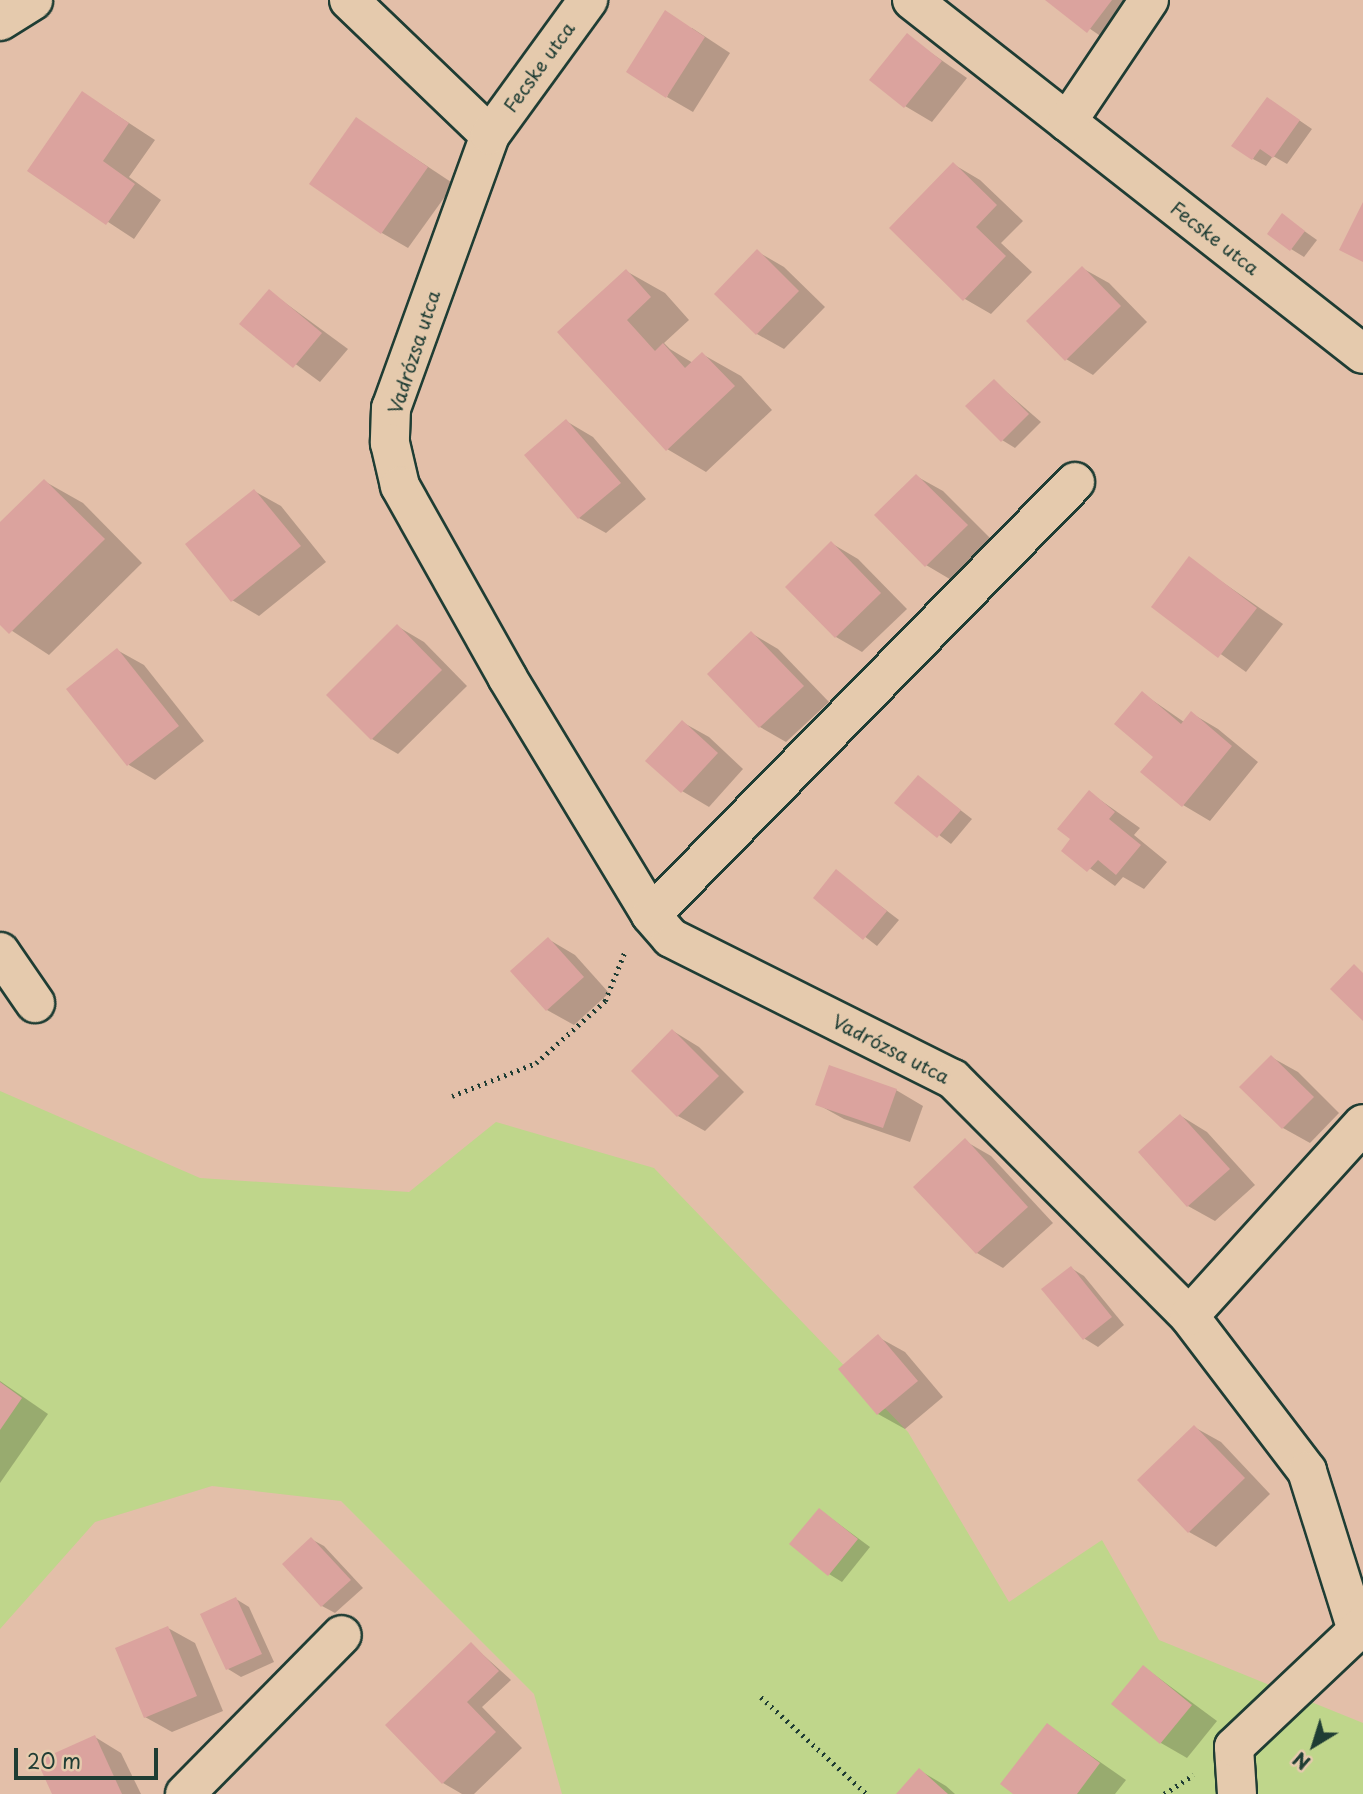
<!DOCTYPE html>
<meta charset="utf-8">
<style>
body{margin:0}
#map{position:relative;width:1363px;height:1794px;overflow:hidden;background:#e3bfa9;font-family:"Playpen Sans",sans-serif}
div>[style]{position:absolute}
[style*='--x']{left:calc(var(--x)*1px);top:calc(var(--y)*1px);width:calc(var(--w)*1px);rotate:calc(var(--a)*1deg)}
.green>*{inset:0;background:#bfd68b}
.shadow>*{inset:0;background:#0003}
.building>*{inset:0;background:#dba39e}
.path>*{height:4.5px;margin-top:-2.25px;transform-origin:0;background:repeating-linear-gradient(90deg,#1f3d34 0 2px,transparent 0 7px)}
.roads{filter:drop-shadow(2px 0 #1f3d34) drop-shadow(-2px 0 #1f3d34) drop-shadow(0 2px #1f3d34) drop-shadow(0 -2px #1f3d34)}
.minor>*{height:38px;margin:-19px;padding:0 19px;transform-origin:19px;border-radius:19px;background:#e5caad}
span{translate:-50% -50%;white-space:nowrap;text-align:center;line-height:1.15;-webkit-text-stroke:5px #e5caad;paint-order:stroke}
.street-label{font-size:19px;color:#1f3d34}
.north{position:absolute;left:1279px;top:1710px;width:70px;height:70px;-webkit-text-stroke:5px #e5caad;paint-order:stroke;rotate:218deg;font-size:19px;font-weight:700;line-height:28px;text-align:center;color:#1f3d34}
.north::after{content:'';display:block;margin:auto;width:24px;height:32px;background:#1f3d34;clip-path:polygon(50% 0,100% 100%,50% 72%,0 100%)}
.scale{position:absolute;left:14px;top:1748px;width:144px;height:32px;box-sizing:border-box;border:4px solid #1f3d34;border-top:0;padding-left:9px;font-size:21px;line-height:24px;white-space:nowrap;color:#1f3d34;-webkit-text-stroke:5px #e5caad;paint-order:stroke}
</style>
<div id="map">
<div class="green">
<div style="clip-path:polygon(0 1091px,200px 1178px,409px 1192px,496px 1122px,654px 1168px,908px 1432px,1009px 1602px,1102px 1540px,1159px 1640px,1363px 1723px,1363px 1794px,562px 1794px,534px 1694px,341px 1501px,212px 1486px,95px 1522px,0 1629px)"></div>
</div>
<div class="shadow">
<div style="clip-path:polygon(1048px 0,1130px 0,1115px 46px)"></div>
<div style="clip-path:polygon(692px 28px,730px 53px,693px 112px,667px 97px)"></div>
<div style="clip-path:polygon(907px 36px,967px 78px,932px 122px,905px 106px)"></div>
<div style="clip-path:polygon(83px 93px,155px 140px,129px 177px,161px 200px,134px 239px,29px 170px)"></div>
<div style="clip-path:polygon(1268px 99px,1312px 129px,1287px 164px,1273px 156px,1266px 166px,1253px 159px)"></div>
<div style="clip-path:polygon(356px 119px,454px 184px,408px 248px,382px 233px)"></div>
<div style="clip-path:polygon(953px 164px,980px 180px,1023px 221px,1001px 243px,1032px 272px,991px 314px,965px 299px)"></div>
<div style="clip-path:polygon(1283px 216px,1317px 240px,1304px 257px,1291px 249px)"></div>
<div style="clip-path:polygon(758px 252px,784px 267px,825px 307px,784px 349px,757px 334px,716px 294px)"></div>
<div style="clip-path:polygon(1082px 268px,1109px 283px,1147px 322px,1093px 375px,1066px 359px)"></div>
<div style="clip-path:polygon(626px 271px,665px 293px,689px 320px,664px 343px,670px 349px,693px 363px,702px 354px,741px 376px,772px 410px,706px 472px,667px 449px,559px 332px)"></div>
<div style="clip-path:polygon(269px 291px,348px 349px,320px 382px,241px 324px)"></div>
<div style="clip-path:polygon(994px 381px,1041px 422px,1015px 448px,1002px 440px)"></div>
<div style="clip-path:polygon(566px 421px,593px 437px,646px 499px,606px 533px,579px 518px)"></div>
<div style="clip-path:polygon(916px 476px,943px 491px,993px 541px,953px 581px,926px 565px)"></div>
<div style="clip-path:polygon(44px 481px,83px 503px,142px 563px,49px 655px,0 623px,0 524px)"></div>
<div style="clip-path:polygon(254px 491px,281px 506px,326px 562px,259px 616px,232px 600px)"></div>
<div style="clip-path:polygon(831px 543px,858px 559px,907px 609px,862px 652px,836px 637px)"></div>
<div style="clip-path:polygon(1189px 559px,1283px 624px,1246px 672px,1153px 606px)"></div>
<div style="clip-path:polygon(397px 626px,424px 642px,467px 686px,398px 754px,372px 739px)"></div>
<div style="clip-path:polygon(751px 633px,778px 649px,829px 702px,786px 742px,760px 727px)"></div>
<div style="clip-path:polygon(117px 650px,144px 665px,204px 741px,155px 780px,129px 765px)"></div>
<div style="clip-path:polygon(1142px 693px,1184px 722px,1191px 713px,1218px 729px,1258px 762px,1210px 821px,1183px 805px)"></div>
<div style="clip-path:polygon(682px 722px,709px 737px,743px 769px,709px 807px,682px 791px)"></div>
<div style="clip-path:polygon(918px 777px,972px 819px,951px 844px,897px 803px)"></div>
<div style="clip-path:polygon(1089px 792px,1140px 828px,1134px 835px,1167px 862px,1144px 889px,1123px 877px,1115px 886px,1064px 850px,1073px 839px)"></div>
<div style="clip-path:polygon(836px 872px,899px 920px,877px 946px,815px 898px)"></div>
<div style="clip-path:polygon(548px 939px,575px 955px,609px 993px,574px 1025px,547px 1010px)"></div>
<div style="clip-path:polygon(673px 1031px,699px 1047px,744px 1092px,705px 1131px,678px 1116px)"></div>
<div style="clip-path:polygon(1271px 1057px,1298px 1072px,1339px 1113px,1310px 1143px,1283px 1128px)"></div>
<div style="clip-path:polygon(896px 1090px,923px 1106px,910px 1142px,844px 1119px,817px 1104px)"></div>
<div style="clip-path:polygon(1181px 1116px,1207px 1132px,1255px 1185px,1215px 1221px,1188px 1206px,1140px 1153px)"></div>
<div style="clip-path:polygon(965px 1141px,991px 1156px,1053px 1223px,1003px 1268px,977px 1253px)"></div>
<div style="clip-path:polygon(1071px 1268px,1084px 1276px,1124px 1325px,1098px 1347px,1085px 1339px,1044px 1290px)"></div>
<div style="clip-path:polygon(878px 1337px,905px 1352px,943px 1397px,905px 1429px,878px 1414px)"></div>
<div style="clip-path:polygon(0 1381px,48px 1414px,0 1483px)"></div>
<div style="clip-path:polygon(1194px 1427px,1221px 1442px,1270px 1494px,1216px 1547px,1189px 1532px)"></div>
<div style="clip-path:polygon(820px 1510px,870px 1547px,842px 1582px,829px 1574px)"></div>
<div style="clip-path:polygon(311px 1539px,324px 1546px,363px 1588px,335px 1613px,322px 1606px)"></div>
<div style="clip-path:polygon(236px 1599px,249px 1607px,274px 1662px,241px 1677px,228px 1669px)"></div>
<div style="clip-path:polygon(168px 1628px,195px 1643px,223px 1711px,172px 1732px,145px 1717px)"></div>
<div style="clip-path:polygon(471px 1644px,511px 1680px,482px 1707px,522px 1748px,474px 1794px,462px 1794px,443px 1783px)"></div>
<div style="clip-path:polygon(1144px 1667px,1217px 1721px,1187px 1758px,1161px 1743px)"></div>
<div style="clip-path:polygon(1047px 1725px,1126px 1780px,1115px 1794px,1016px 1794px)"></div>
<div style="clip-path:polygon(95px 1737px,121px 1753px,141px 1794px,54px 1794px)"></div>
<div style="clip-path:polygon(919px 1770px,946px 1786px,955px 1794px,898px 1794px)"></div>
</div>
<div class="building">
<div style="clip-path:polygon(1045px 0,1112px 0,1087px 33px)"></div>
<div style="clip-path:polygon(665px 10px,705px 37px,666px 98px,626px 72px)"></div>
<div style="clip-path:polygon(907px 33px,942px 61px,904px 108px,869px 80px)"></div>
<div style="clip-path:polygon(82px 91px,129px 123px,103px 161px,135px 184px,106px 225px,27px 171px)"></div>
<div style="clip-path:polygon(1267px 97px,1300px 120px,1273px 158px,1260px 149px,1252px 160px,1231px 146px)"></div>
<div style="clip-path:polygon(356px 117px,428px 167px,381px 234px,309px 184px)"></div>
<div style="clip-path:polygon(953px 162px,997px 205px,976px 227px,1006px 256px,963px 301px,889px 228px)"></div>
<div style="clip-path:polygon(1363px 202px,1363px 262px,1339px 250px)"></div>
<div style="clip-path:polygon(1282px 213px,1305px 231px,1290px 251px,1267px 234px)"></div>
<div style="clip-path:polygon(757px 249px,799px 291px,756px 335px,714px 294px)"></div>
<div style="clip-path:polygon(1082px 266px,1121px 306px,1065px 361px,1026px 321px)"></div>
<div style="clip-path:polygon(626px 269px,651px 297px,627px 320px,655px 351px,663px 343px,685px 368px,702px 352px,735px 386px,666px 451px,557px 332px)"></div>
<div style="clip-path:polygon(269px 289px,322px 333px,293px 368px,239px 324px)"></div>
<div style="clip-path:polygon(994px 379px,1029px 414px,1001px 442px,965px 406px)"></div>
<div style="clip-path:polygon(566px 419px,621px 483px,578px 519px,524px 455px)"></div>
<div style="clip-path:polygon(916px 474px,968px 525px,925px 567px,874px 515px)"></div>
<div style="clip-path:polygon(44px 479px,105px 539px,9px 634px,0 625px,0 522px)"></div>
<div style="clip-path:polygon(254px 489px,301px 546px,231px 602px,185px 544px)"></div>
<div style="clip-path:polygon(831px 541px,881px 593px,835px 638px,785px 587px)"></div>
<div style="clip-path:polygon(1189px 556px,1257px 608px,1218px 658px,1151px 607px)"></div>
<div style="clip-path:polygon(397px 624px,442px 670px,371px 740px,326px 695px)"></div>
<div style="clip-path:polygon(751px 631px,804px 686px,759px 728px,707px 674px)"></div>
<div style="clip-path:polygon(117px 648px,179px 726px,127px 766px,66px 689px)"></div>
<div style="clip-path:polygon(1142px 691px,1181px 724px,1191px 711px,1232px 746px,1182px 807px,1140px 772px,1153px 757px,1114px 724px)"></div>
<div style="clip-path:polygon(682px 720px,718px 753px,681px 793px,645px 761px)"></div>
<div style="clip-path:polygon(918px 775px,961px 810px,937px 838px,894px 803px)"></div>
<div style="clip-path:polygon(1089px 790px,1115px 812px,1109px 819px,1141px 845px,1116px 875px,1098px 860px,1087px 872px,1061px 851px,1070px 839px,1057px 829px)"></div>
<div style="clip-path:polygon(836px 869px,887px 911px,863px 940px,813px 898px)"></div>
<div style="clip-path:polygon(548px 937px,584px 977px,546px 1011px,510px 971px)"></div>
<div style="clip-path:polygon(1354px 964px,1363px 973px,1363px 1021px,1330px 989px)"></div>
<div style="clip-path:polygon(672px 1029px,719px 1076px,677px 1117px,631px 1071px)"></div>
<div style="clip-path:polygon(1271px 1055px,1314px 1097px,1282px 1129px,1239px 1087px)"></div>
<div style="clip-path:polygon(829px 1065px,897px 1089px,883px 1128px,815px 1105px)"></div>
<div style="clip-path:polygon(1180px 1114px,1230px 1169px,1187px 1207px,1138px 1152px)"></div>
<div style="clip-path:polygon(965px 1138px,1028px 1207px,976px 1254px,913px 1187px)"></div>
<div style="clip-path:polygon(1071px 1266px,1112px 1317px,1083px 1340px,1041px 1289px)"></div>
<div style="clip-path:polygon(878px 1334px,918px 1381px,877px 1415px,838px 1369px)"></div>
<div style="clip-path:polygon(0 1382px,22px 1398px,0 1430px)"></div>
<div style="clip-path:polygon(1194px 1425px,1245px 1478px,1188px 1533px,1137px 1480px)"></div>
<div style="clip-path:polygon(819px 1508px,858px 1539px,828px 1576px,789px 1544px)"></div>
<div style="clip-path:polygon(311px 1537px,351px 1580px,321px 1607px,282px 1564px)"></div>
<div style="clip-path:polygon(236px 1597px,262px 1654px,226px 1670px,200px 1614px)"></div>
<div style="clip-path:polygon(168px 1626px,197px 1696px,144px 1718px,115px 1648px)"></div>
<div style="clip-path:polygon(471px 1642px,499px 1671px,467px 1702px,496px 1732px,442px 1784px,385px 1725px)"></div>
<div style="clip-path:polygon(1143px 1665px,1192px 1705px,1160px 1744px,1111px 1704px)"></div>
<div style="clip-path:polygon(1047px 1723px,1100px 1763px,1077px 1794px,1013px 1794px,1000px 1784px)"></div>
<div style="clip-path:polygon(95px 1735px,122px 1794px,52px 1794px,37px 1761px)"></div>
<div style="clip-path:polygon(919px 1768px,948px 1794px,896px 1794px)"></div>
</div>
<div class="path">
<div style="--x:452;--y:1096;--w:90;--a:-21.4"></div>
<div style="--x:536;--y:1063;--w:93;--a:-41.9"></div>
<div style="--x:605;--y:1001;--w:54;--a:-68.2"></div>
<div style="--x:761;--y:1697;--w:144;--a:42.5"></div>
<div style="--x:1164;--y:1794;--w:35;--a:-33"></div>
</div>
<div class="roads">
<div class="minor">
<div style="--x:349;--y:0;--w:195;--a:43.8"></div>
<div style="--x:490;--y:135;--w:290;--a:109.9"></div>
<div style="--x:391;--y:408;--w:35;--a:92"></div>
<div style="--x:390;--y:443;--w:44;--a:76.9"></div>
<div style="--x:400;--y:486;--w:219;--a:60.7"></div>
<div style="--x:507;--y:677;--w:278;--a:58.8"></div>
<div style="--x:651;--y:915;--w:30;--a:49"></div>
<div style="--x:671;--y:938;--w:315;--a:26.6"></div>
<div style="--x:953;--y:1079;--w:334;--a:45.1"></div>
<div style="--x:1189;--y:1316;--w:195;--a:52.7"></div>
<div style="--x:1307;--y:1471;--w:168;--a:72.6"></div>
<div style="--x:912;--y:0;--w:573;--a:38.13"></div>
<div style="--x:0;--y:21;--w:39;--a:-32"></div>
<div style="--x:1067;--y:122;--w:147;--a:-56.1"></div>
<div style="--x:490;--y:135;--w:167;--a:-54"></div>
<div style="--x:651;--y:915;--w:606;--a:-45.6"></div>
<div style="--x:0;--y:952;--w:62;--a:55.5"></div>
<div style="--x:1189;--y:1316;--w:259;--a:-47.8"></div>
<div style="--x:185;--y:1794;--w:223;--a:-45.4"></div>
<div style="--x:1237;--y:1794;--w:47;--a:-93.7"></div>
<div style="--x:1234;--y:1747;--w:178;--a:-43.4"></div>
</div>
</div>
<div class="street-label">
<span style="left:539px;top:67px;rotate:-54deg">Fecske utca</span>
<span style="left:1215px;top:238px;rotate:38deg">Fecske utca</span>
<span style="left:414px;top:352px;rotate:-72deg">Vadrózsa utca</span>
<span style="left:891px;top:1049px;rotate:27deg">Vadrózsa utca</span>
</div>
<div class="north">N</div>
<div class="scale">20 m</div>
</div>
